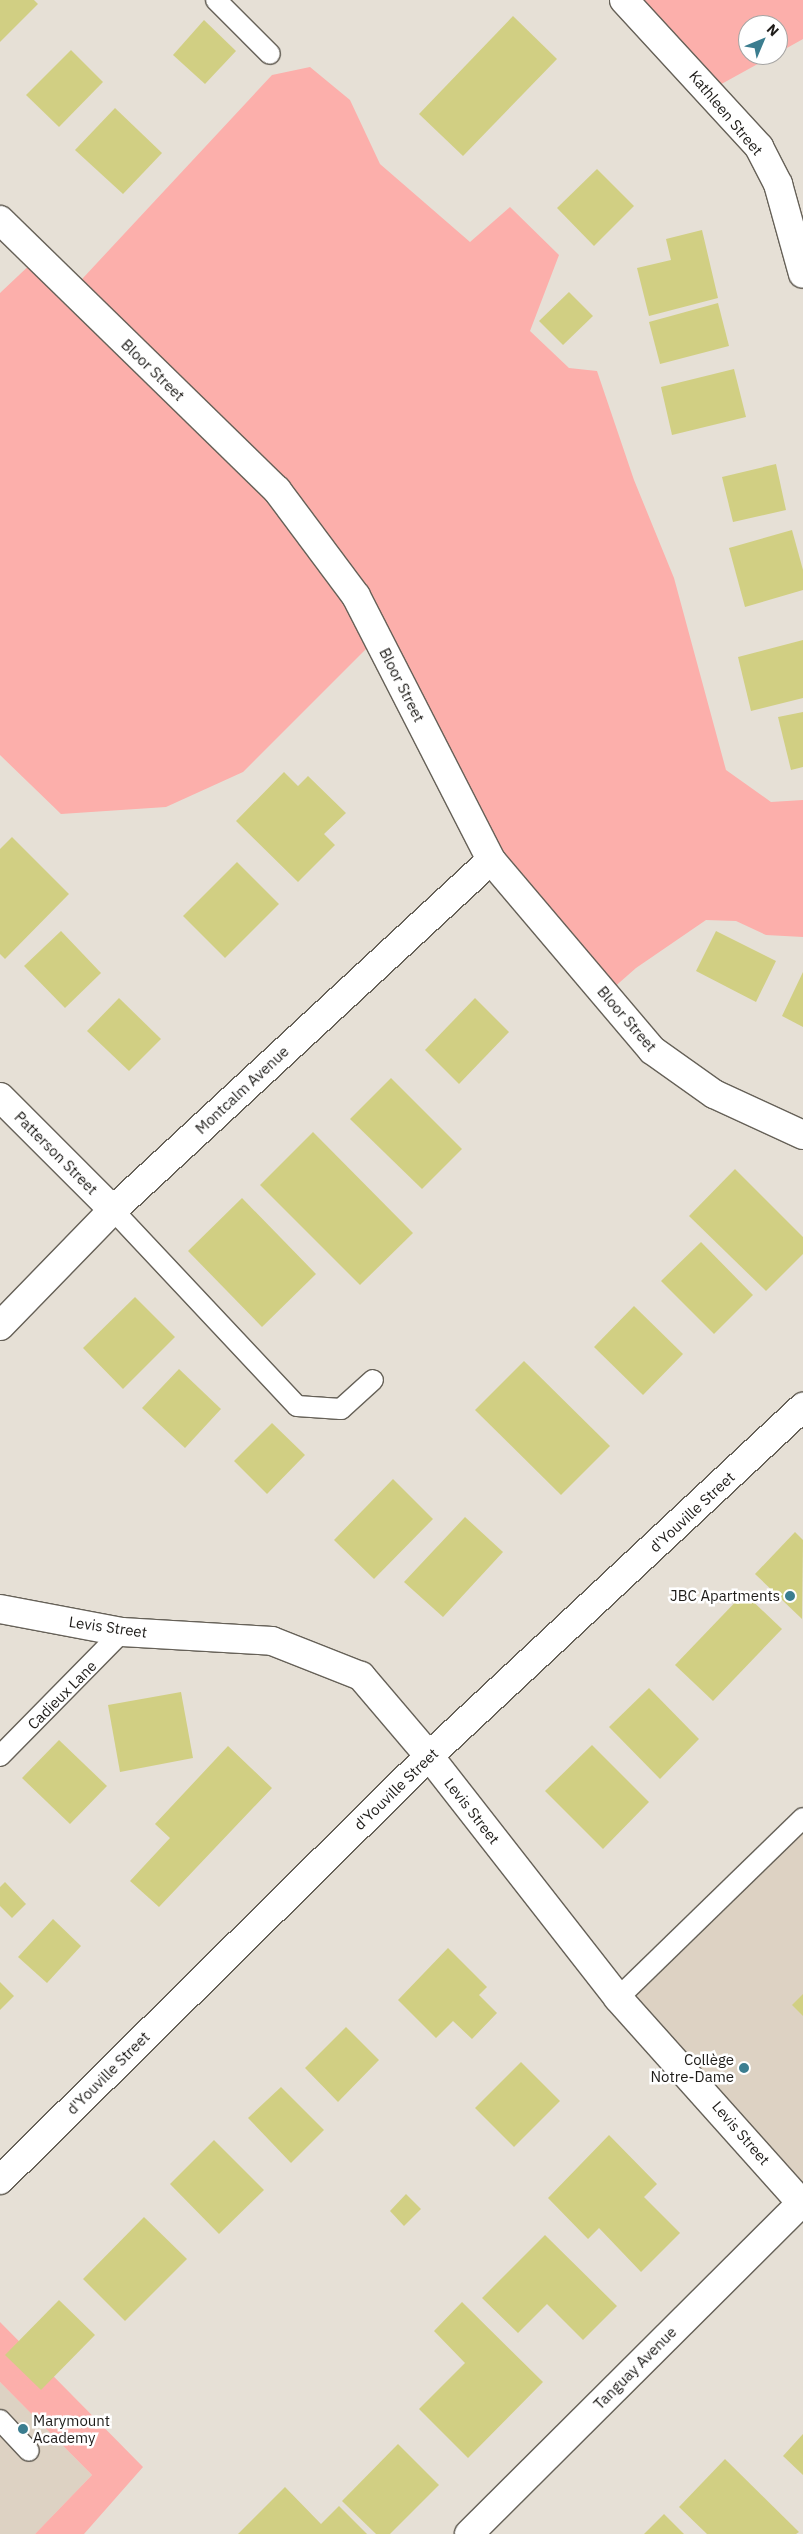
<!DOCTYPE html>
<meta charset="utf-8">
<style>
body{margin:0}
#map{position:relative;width:803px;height:2534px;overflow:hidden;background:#e6e0d6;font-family:"IBM Plex Sans",sans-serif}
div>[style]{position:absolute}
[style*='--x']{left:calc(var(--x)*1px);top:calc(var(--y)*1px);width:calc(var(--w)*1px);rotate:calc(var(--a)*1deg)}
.built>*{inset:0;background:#ddd2c3}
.green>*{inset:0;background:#fcafab}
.building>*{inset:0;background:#d1cf83}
.roads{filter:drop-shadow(1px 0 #666158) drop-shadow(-1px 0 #666158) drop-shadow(0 1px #666158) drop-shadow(0 -1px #666158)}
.lane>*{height:20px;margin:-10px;padding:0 10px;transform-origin:10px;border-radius:10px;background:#fff}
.street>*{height:28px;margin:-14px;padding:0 14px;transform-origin:14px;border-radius:14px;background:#fff}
.secondary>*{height:28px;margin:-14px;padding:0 14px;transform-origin:14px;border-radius:14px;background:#fff}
.dots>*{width:14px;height:14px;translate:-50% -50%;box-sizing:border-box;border:2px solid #fff;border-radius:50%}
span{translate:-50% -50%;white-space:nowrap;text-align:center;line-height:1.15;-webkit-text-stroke:5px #fff;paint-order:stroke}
.street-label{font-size:15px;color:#1e1c19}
.poi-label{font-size:15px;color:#1e1c19}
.right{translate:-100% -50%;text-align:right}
.left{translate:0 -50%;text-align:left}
.north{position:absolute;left:738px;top:15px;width:50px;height:50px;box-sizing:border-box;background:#fff;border:1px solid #a5a4a3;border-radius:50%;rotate:45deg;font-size:14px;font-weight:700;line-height:20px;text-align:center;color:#1e1c19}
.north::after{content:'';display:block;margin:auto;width:18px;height:22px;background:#3b7d8f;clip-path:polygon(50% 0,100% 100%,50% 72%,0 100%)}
</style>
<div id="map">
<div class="built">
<div style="clip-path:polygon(803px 1822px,803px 2200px,622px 1999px)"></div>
<div style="clip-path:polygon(0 2382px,92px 2475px,35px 2534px,0 2534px)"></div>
</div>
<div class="green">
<div style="clip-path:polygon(619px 0,803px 0,803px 39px,778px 53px,778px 25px,748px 25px,748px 55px,774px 55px,707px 92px)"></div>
<div style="clip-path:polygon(310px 67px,350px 100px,380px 164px,470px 242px,510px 207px,559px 255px,530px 331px,569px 368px,597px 371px,634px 480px,674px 578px,726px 770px,771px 802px,803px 800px,803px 937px,766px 935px,736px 921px,706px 920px,636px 968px,603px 997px,488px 859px,375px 640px,243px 772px,166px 807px,61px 814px,0 755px,0 293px,36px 259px,70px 292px,272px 75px)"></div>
<div style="clip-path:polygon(0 2322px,143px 2467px,84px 2534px,35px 2534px,92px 2475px,0 2382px)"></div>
</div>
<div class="building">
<div style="clip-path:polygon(0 0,34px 0,38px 4px,0 42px)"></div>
<div style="clip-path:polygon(513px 16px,557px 59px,463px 156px,419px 114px)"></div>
<div style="clip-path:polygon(204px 20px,236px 51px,205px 84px,173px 55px)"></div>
<div style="clip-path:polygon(71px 50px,103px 82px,59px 127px,26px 95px)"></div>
<div style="clip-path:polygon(115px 108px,162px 153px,123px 194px,75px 150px)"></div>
<div style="clip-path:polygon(597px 169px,634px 206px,594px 246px,557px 208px)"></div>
<div style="clip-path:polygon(702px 230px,718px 298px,649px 316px,637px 268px,671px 260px,666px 239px)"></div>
<div style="clip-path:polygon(569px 292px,593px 316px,563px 345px,539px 321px)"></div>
<div style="clip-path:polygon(718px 303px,729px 346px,660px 364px,649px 322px)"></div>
<div style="clip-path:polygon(734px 369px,746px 417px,672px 435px,661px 387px)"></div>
<div style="clip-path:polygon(776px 464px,786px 510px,733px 522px,722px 477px)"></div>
<div style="clip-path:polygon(792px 530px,803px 570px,803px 590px,745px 607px,729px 548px)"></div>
<div style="clip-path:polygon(803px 640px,803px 698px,751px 711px,738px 657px)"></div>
<div style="clip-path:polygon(803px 712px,803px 767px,791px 770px,778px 717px)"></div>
<div style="clip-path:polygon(284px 772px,298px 786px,308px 776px,346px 813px,324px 834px,335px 845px,298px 882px,236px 821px)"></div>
<div style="clip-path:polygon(12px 837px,69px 894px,5px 959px,0 954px,0 849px)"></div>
<div style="clip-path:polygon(237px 862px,279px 904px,225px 958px,183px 916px)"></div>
<div style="clip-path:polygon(61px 931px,101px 973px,65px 1008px,24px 966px)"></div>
<div style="clip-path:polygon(716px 931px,776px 961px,756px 1002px,696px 971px)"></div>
<div style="clip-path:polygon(803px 972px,803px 1027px,782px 1016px)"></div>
<div style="clip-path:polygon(119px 998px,161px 1039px,129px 1071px,87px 1031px)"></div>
<div style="clip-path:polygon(475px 998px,509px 1032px,459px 1084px,425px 1050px)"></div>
<div style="clip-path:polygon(391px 1078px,462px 1149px,422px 1189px,350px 1119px)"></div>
<div style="clip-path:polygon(313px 1132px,413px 1233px,360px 1285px,260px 1185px)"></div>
<div style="clip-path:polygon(735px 1169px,803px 1237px,803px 1254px,766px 1291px,689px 1216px)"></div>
<div style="clip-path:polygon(242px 1198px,316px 1274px,262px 1327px,188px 1251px)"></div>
<div style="clip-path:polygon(701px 1242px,753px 1295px,714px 1334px,661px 1281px)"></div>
<div style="clip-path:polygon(135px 1297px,175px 1337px,123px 1389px,83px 1348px)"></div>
<div style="clip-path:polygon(634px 1306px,683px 1354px,643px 1395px,594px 1347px)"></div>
<div style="clip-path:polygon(524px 1361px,610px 1446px,561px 1495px,475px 1410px)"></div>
<div style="clip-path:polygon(179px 1369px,221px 1409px,185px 1448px,142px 1408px)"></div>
<div style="clip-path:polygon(272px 1423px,305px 1455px,267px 1494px,234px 1461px)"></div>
<div style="clip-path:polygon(393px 1479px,433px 1519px,374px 1579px,334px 1540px)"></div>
<div style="clip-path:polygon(465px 1517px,503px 1552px,443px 1617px,404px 1582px)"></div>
<div style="clip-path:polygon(795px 1532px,803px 1540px,802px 1619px,755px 1574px)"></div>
<div style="clip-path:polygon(744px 1593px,782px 1629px,713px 1701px,675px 1665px)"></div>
<div style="clip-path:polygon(649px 1688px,699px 1739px,660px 1779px,609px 1727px)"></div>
<div style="clip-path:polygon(181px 1692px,193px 1758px,120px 1772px,108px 1705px)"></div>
<div style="clip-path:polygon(59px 1740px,107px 1786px,70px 1824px,22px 1778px)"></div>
<div style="clip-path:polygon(592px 1745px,649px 1802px,603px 1849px,545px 1791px)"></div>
<div style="clip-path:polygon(228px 1746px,272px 1788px,159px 1907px,130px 1881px,170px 1838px,155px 1824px)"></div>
<div style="clip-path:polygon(5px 1882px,26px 1904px,12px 1918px,0 1906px,0 1887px)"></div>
<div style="clip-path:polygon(53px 1919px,81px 1946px,47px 1983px,18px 1957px)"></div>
<div style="clip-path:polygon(448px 1948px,487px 1987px,479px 1995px,497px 2013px,472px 2039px,453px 2021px,436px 2038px,398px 2000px)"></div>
<div style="clip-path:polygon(0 1982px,14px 1996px,0 2010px)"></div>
<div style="clip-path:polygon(803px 1994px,803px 2016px,792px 2005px)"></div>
<div style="clip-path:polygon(346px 2027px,379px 2060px,338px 2102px,305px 2068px)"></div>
<div style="clip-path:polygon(521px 2062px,560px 2101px,514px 2147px,475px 2108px)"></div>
<div style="clip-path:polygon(281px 2087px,324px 2130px,291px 2163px,248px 2118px)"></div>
<div style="clip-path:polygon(609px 2135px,657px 2184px,644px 2197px,680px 2233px,641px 2272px,599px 2228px,588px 2239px,548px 2198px)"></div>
<div style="clip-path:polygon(214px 2140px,264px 2190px,219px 2234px,170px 2184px)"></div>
<div style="clip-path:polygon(406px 2194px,421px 2209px,404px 2226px,390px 2211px)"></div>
<div style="clip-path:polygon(144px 2217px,187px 2259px,125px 2321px,83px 2279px)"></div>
<div style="clip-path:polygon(545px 2235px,617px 2306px,583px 2340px,547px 2304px,518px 2333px,482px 2298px)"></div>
<div style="clip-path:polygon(59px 2300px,95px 2335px,41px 2390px,5px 2355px)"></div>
<div style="clip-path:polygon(462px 2302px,543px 2382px,468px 2458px,419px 2409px,465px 2363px,434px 2331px)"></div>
<div style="clip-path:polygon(803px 2434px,803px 2475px,783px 2456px)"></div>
<div style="clip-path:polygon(398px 2444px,439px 2485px,390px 2534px,376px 2534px,342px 2501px)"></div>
<div style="clip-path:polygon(725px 2459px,799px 2532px,796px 2534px,707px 2534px,679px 2507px)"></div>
<div style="clip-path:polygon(285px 2487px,321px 2524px,339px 2506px,367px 2534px,238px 2534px)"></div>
<div style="clip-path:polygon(664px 2514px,684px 2534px,644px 2534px)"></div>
</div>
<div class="roads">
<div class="lane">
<div style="--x:216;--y:0;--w:76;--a:45"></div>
<div style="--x:113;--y:1210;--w:269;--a:46.8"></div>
<div style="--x:297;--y:1406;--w:44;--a:3.9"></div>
<div style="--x:341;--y:1409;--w:43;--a:-42.2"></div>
<div style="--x:0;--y:1756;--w:174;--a:-45.5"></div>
<div style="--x:618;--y:1998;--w:258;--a:-44.2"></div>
<div style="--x:0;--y:2420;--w:42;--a:46.9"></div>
</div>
<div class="street">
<div style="--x:0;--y:220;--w:387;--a:44.3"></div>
<div style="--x:277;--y:490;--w:132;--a:53.3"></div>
<div style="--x:356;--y:596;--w:297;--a:62.9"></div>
<div style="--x:491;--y:860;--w:249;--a:49.7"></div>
<div style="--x:652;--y:1050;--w:76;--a:35.4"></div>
<div style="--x:714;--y:1094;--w:98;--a:24.7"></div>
<div style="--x:0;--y:1097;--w:160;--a:45"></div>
<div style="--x:0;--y:1326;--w:162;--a:-45.8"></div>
<div style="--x:113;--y:1210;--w:515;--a:-42.8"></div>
<div style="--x:0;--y:1609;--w:124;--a:10.7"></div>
<div style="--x:122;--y:1632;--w:150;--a:3.4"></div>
<div style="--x:272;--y:1641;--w:96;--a:21.5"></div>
<div style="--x:361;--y:1676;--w:105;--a:49.6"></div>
<div style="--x:429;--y:1756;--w:307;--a:52"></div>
<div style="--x:618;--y:1998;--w:278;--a:48.2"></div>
<div style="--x:0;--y:2180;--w:603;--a:-44.66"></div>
<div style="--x:429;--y:1756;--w:512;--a:-43.02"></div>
<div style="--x:469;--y:2534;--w:469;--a:-44.9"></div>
</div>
<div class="secondary">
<div style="--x:624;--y:0;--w:200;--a:47.4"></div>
<div style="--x:759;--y:147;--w:42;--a:62.8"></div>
<div style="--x:778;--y:184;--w:93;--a:74.5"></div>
</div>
</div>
<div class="dots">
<div style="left:790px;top:1596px;background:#3b7d8f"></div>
<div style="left:744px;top:2068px;background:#3b7d8f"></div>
<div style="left:23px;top:2429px;background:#3b7d8f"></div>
</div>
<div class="street-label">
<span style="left:726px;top:113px;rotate:50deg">Kathleen Street</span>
<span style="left:153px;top:370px;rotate:44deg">Bloor Street</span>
<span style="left:402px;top:685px;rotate:63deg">Bloor Street</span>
<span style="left:627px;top:1019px;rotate:49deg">Bloor Street</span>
<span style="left:242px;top:1090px;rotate:-43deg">Montcalm Avenue</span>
<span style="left:56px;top:1153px;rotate:45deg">Patterson Street</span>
<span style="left:692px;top:1512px;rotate:-43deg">d'Youville Street</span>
<span style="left:108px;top:1627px;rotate:8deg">Levis Street</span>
<span style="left:62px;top:1695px;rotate:-45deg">Cadieux Lane</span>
<span style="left:396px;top:1789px;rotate:-44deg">d'Youville Street</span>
<span style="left:472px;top:1811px;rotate:52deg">Levis Street</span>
<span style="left:108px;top:2073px;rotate:-45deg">d'Youville Street</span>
<span style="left:741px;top:2133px;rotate:49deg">Levis Street</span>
<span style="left:635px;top:2368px;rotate:-45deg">Tanguay Avenue</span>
</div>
<div class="poi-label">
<span class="right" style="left:780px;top:1596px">JBC Apartments</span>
<span class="right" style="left:734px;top:2068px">Collège<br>Notre-Dame</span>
<span class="left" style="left:33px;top:2429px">Marymount<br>Academy</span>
</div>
<div class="north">N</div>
</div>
